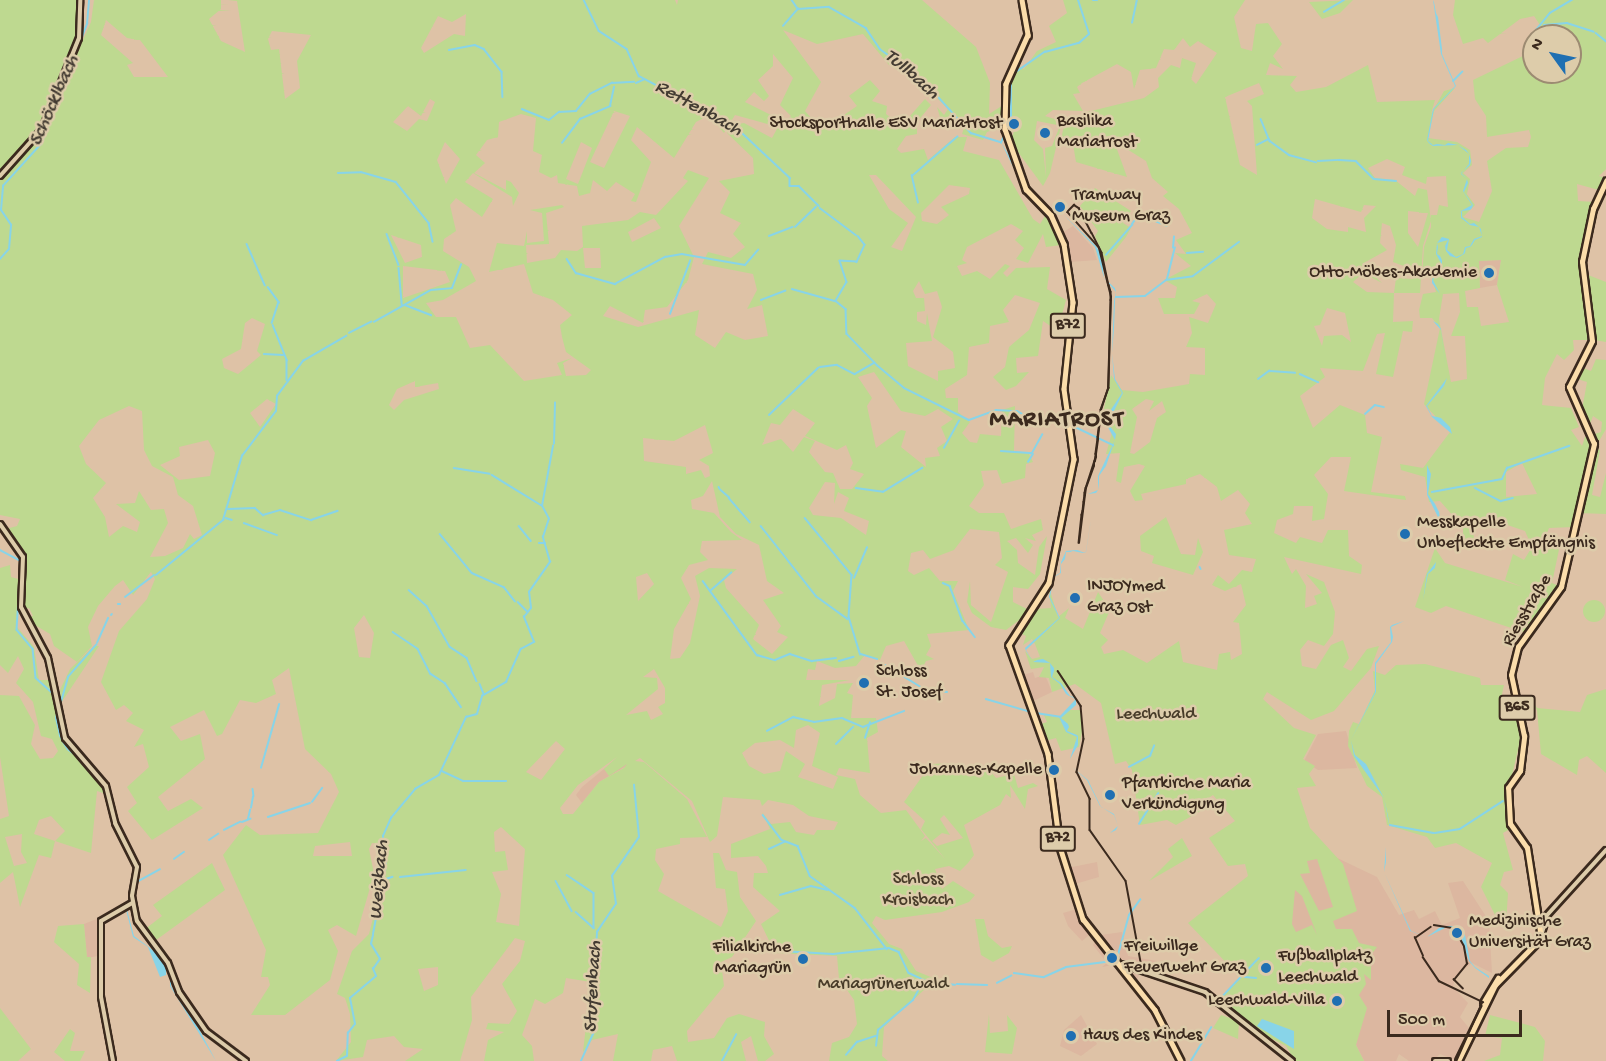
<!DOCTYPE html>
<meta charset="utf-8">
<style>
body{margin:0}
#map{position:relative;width:1606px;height:1061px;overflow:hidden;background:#dec2a6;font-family:"Gochi Hand",sans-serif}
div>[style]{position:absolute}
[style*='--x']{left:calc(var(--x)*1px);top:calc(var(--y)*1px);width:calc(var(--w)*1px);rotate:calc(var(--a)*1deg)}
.built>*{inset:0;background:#dcb7a0}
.green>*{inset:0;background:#bed990}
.round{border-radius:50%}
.water>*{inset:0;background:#88d4e8}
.stream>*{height:1.5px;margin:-0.75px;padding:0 0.75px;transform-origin:0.75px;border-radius:0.75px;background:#88d4e8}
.roads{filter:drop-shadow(2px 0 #3b2a1e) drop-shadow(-2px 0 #3b2a1e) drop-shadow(0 2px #3b2a1e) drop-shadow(0 -2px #3b2a1e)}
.secondary>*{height:4px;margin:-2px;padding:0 2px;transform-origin:2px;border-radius:2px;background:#dca}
.primary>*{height:4.5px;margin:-2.25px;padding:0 2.25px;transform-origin:2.25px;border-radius:2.25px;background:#fbddab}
.tram>*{height:1.5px;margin:-0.75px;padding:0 0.75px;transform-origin:0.75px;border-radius:0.75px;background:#3b2a1e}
.dots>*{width:16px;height:16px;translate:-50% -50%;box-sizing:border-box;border:3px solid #dca;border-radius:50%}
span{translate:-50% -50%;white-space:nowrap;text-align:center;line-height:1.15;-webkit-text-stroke:5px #dca;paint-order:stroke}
.shield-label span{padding:2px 4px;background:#dca;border:2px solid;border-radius:4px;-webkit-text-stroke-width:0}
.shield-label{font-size:16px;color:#3b2a1e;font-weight:700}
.poi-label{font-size:18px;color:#3b2a1e}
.left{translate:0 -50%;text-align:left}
.right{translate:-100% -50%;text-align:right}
.street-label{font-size:18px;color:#3b2a1e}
.park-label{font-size:18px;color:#483c29}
.water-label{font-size:20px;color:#433b32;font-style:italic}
.district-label{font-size:24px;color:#3b2a1e;font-weight:700;letter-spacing:1.5px}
.north{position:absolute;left:1522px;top:24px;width:60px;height:60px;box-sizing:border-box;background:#dca;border:2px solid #9c8b72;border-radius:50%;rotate:303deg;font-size:16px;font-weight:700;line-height:24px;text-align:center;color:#3b2a1e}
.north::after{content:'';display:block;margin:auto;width:21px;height:27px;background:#1f6fb2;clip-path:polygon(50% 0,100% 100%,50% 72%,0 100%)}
.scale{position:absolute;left:1387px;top:1010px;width:135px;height:27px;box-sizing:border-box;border:3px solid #3b2a1e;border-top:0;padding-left:8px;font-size:18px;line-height:21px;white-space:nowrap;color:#3b2a1e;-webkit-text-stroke:4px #dca;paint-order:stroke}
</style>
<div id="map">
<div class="built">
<div style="clip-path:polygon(1073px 226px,1093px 248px,1097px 260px,1069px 262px,1062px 233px)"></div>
<div style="clip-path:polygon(1501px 260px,1497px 285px,1480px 288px,1479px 261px)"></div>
<div style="clip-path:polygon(1033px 672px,1035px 678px,1045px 675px,1052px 692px,1029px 703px,1020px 676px)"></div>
<div style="clip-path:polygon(1346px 731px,1357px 768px,1318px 770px,1304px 761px,1318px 734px)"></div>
<div style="clip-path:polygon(621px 755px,628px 765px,599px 782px,582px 803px,576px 795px,582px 787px)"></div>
<div style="clip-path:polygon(1257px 839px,1331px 855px,1377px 877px,1399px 915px,1414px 910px,1419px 919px,1435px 911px,1442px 925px,1460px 918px,1448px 883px,1463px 881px,1489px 921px,1492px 973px,1472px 963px,1455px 977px,1453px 987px,1468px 1003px,1460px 1017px,1469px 1028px,1455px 1060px,1440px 1054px,1432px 1061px,1409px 1061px,1399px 1054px,1396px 1061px,1364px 1061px,1356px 1045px,1361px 1017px,1312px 959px,1290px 923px)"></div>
<div style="clip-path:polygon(1097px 862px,1099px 877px,1075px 884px,1071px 879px,1067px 868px)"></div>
<div style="clip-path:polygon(1077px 909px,1101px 935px,1122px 932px,1128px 956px,1157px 961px,1152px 973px,1141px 970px,1136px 983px,1132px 976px,1125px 979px,1118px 964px,1102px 967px,1107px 963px,1093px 945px,1098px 938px,1093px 932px,1082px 941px,1068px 926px,1063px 913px)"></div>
<div style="clip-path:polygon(99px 918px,104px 955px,87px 958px,84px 924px)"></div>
<div style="clip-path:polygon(1081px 1015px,1097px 1044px,1081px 1056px,1060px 1046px,1064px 1030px)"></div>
</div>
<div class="green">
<div style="clip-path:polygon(0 0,78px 0,78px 37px,39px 132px,0 174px)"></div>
<div style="clip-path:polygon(evenodd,94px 0,221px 0,221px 9px,209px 19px,221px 41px,245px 52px,237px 1px,228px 0,675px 0,677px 5px,678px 0,922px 0,976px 47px,990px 83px,989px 114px,1005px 104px,1001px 127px,987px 132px,983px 140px,962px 134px,964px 128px,955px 115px,948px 122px,940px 117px,937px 107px,944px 115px,948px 109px,923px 84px,889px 65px,863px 34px,817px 44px,783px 30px,821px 82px,805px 111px,822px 130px,857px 106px,849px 96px,870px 80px,880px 91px,872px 101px,887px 106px,886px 114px,901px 126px,925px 99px,931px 105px,917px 122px,917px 134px,906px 136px,897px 149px,901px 153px,924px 149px,928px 160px,955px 137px,967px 137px,963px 151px,999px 160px,1033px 219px,1040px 224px,1045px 216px,1051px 219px,1061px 245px,1046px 247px,1043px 234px,1028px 263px,1016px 259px,1024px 248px,1015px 240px,1023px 231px,1011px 224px,967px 247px,962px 260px,967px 263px,957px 266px,962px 276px,977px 271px,990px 279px,1005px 264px,1010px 266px,1003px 273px,1007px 277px,1016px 268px,1050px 267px,1047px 289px,1066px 300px,1060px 322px,1056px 318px,1052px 327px,1043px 321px,1038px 356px,1016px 358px,1017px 373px,1029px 372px,1016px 386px,1006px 390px,993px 377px,1005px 367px,1009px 347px,1029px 330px,1040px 303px,1015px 295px,1003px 310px,1009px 322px,990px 326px,989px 343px,969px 347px,967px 375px,945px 389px,946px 398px,958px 398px,958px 412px,970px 422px,962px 433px,970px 442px,977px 443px,980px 434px,1001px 436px,1002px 410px,1015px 406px,1014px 451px,1029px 454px,1033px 462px,1026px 464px,1025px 478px,1002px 484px,997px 470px,981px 471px,984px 485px,969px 506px,979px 513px,1004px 513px,1011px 529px,1041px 519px,1043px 530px,1032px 535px,1036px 541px,1025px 538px,1033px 545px,1028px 553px,1016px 538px,1007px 541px,1017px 550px,1018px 563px,1035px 575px,1039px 547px,1047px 536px,1040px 574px,1028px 589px,1013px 587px,1013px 602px,1031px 611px,1006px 630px,991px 627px,972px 613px,967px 602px,970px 581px,971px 605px,991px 622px,1008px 572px,995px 565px,1002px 558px,999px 532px,970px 529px,954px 550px,930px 559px,923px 550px,911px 553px,908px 571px,914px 575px,929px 568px,940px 581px,958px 581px,953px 591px,969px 630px,927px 634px,931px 646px,926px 655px,934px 659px,926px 661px,921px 671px,904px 641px,886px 646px,880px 660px,865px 655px,856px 666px,835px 668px,817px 661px,815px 670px,808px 669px,806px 680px,850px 680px,822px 685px,819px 706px,835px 698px,837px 684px,853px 683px,847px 693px,853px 695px,851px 718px,876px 718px,878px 732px,867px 738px,870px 773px,839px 768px,836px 775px,855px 779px,860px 795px,881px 813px,906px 810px,925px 836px,921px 841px,926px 838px,946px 860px,921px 829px,925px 821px,904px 802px,931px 764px,952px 763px,970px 771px,986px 766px,996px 778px,1014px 774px,1018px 788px,1033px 783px,1038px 786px,1028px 789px,1025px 809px,1010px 785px,1011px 798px,1006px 794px,1000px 805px,964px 825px,974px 855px,968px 863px,960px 871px,949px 866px,935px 869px,942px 889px,953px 881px,975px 895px,969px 902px,942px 912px,885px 920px,876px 916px,872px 923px,889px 944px,902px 949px,916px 971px,938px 980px,933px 990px,925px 989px,884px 1027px,882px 1056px,888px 1061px,829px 1061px,832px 1043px,849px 1037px,857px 1024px,854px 1000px,843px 984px,850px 982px,839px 979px,837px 956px,775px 953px,761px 924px,780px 911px,753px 887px,754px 873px,768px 873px,766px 866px,758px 856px,731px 858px,731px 844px,770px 829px,762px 812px,771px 824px,790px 822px,796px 832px,814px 835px,817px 830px,834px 830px,838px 822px,809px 816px,793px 805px,768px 800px,762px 806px,760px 800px,723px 797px,717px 836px,710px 842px,692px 801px,640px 758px,635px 761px,644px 762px,687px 799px,707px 837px,680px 838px,680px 844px,656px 849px,655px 860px,664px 874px,658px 891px,721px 927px,728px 911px,725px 889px,716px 888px,713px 853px,719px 853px,726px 870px,737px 872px,740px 897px,756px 921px,732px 957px,721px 962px,724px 986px,687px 1031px,688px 1042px,714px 1038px,727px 1018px,739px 1014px,765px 1022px,764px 1036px,774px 1054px,765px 1061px,758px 1061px,751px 1036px,741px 1042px,746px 1061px,677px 1061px,672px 1046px,653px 1050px,651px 1061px,613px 1061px,618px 1034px,592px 1040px,583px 1052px,591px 982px,566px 978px,563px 993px,545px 1004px,535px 999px,522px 1035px,532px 1046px,534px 1061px,484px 1061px,488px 1040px,504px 1032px,486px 1029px,488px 1023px,509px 1024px,517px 1011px,502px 984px,520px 961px,525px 941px,515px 938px,471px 997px,472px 1020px,460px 1061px,405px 1061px,423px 1049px,404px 1047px,394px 1036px,367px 1040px,363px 1057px,336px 1061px,351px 1042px,350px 1014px,345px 998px,337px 994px,352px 951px,369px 934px,386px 868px,383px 844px,372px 843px,369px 849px,374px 874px,356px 936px,337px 925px,328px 930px,338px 951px,330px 980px,285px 1015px,251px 1015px,270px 985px,268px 977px,261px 977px,266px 950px,223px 855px,246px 825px,260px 835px,318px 833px,339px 792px,331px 774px,305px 749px,289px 668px,272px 680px,276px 694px,256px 703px,240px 700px,222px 734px,217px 736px,204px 710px,170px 727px,181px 741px,200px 734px,205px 759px,158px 797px,168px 811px,191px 799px,203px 808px,152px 840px,128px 811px,137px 803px,127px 787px,149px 767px,143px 744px,134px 747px,144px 730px,126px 721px,133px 713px,124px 705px,116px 710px,101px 682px,119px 631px,147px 599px,155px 579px,151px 572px,133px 595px,123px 580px,115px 586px,98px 606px,88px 627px,92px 646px,77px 662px,54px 646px,50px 634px,23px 618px,33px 616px,29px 608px,23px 610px,24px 556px,6px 529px,17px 526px,20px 519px,0 515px,0 179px,41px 133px,91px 22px,94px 0,466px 14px,465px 36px,454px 34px,424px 53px,421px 48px,438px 16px,452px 22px,466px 14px,94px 0,106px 20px,127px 38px,140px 40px,168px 77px,134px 77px,127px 65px,133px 63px,101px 35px,106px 20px,94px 0,272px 31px,311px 35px,297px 61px,300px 88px,285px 99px,279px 49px,271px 50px,268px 39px,272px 31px,94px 0,773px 54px,793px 78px,780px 105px,791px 116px,785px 122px,745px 102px,754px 92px,764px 101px,769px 96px,758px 80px,773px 66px,773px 54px,94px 0,430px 99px,435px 102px,427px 121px,419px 119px,407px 131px,393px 122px,408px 106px,421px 116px,430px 99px,94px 0,614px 111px,630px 116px,604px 168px,590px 162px,614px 111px,94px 0,521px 114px,536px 118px,533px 151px,542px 155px,539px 172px,551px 178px,557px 175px,558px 183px,577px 186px,579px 196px,590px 193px,593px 180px,607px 191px,616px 182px,635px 194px,631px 201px,636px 202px,651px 162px,631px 140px,637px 127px,674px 158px,696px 122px,709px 115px,724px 133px,735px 115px,778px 127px,772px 138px,744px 123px,732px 125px,727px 133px,753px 158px,754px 174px,719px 181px,730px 192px,720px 213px,741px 223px,733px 234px,745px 247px,731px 258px,708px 252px,702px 264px,753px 274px,757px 290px,747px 309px,762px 305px,768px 336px,745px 340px,726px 332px,715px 348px,695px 335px,699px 310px,638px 327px,603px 316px,610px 306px,643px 323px,645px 310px,667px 307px,688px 280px,694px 257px,679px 226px,709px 178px,688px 170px,683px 178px,688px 181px,656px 215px,640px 212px,628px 220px,582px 226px,583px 247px,577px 251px,561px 250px,555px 258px,527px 263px,526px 245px,549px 244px,546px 213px,564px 207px,562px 205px,530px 210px,542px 213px,544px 241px,527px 243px,527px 231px,524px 246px,497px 243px,489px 272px,524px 264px,533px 293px,553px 300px,572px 315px,560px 325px,562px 337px,566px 352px,591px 370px,586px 375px,566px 376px,563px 363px,572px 358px,557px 363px,562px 375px,524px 381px,490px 345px,470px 348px,456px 317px,436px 317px,426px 303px,443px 300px,476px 281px,469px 267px,443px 251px,444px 239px,456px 231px,450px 205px,456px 198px,482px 217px,493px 199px,465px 182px,473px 173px,512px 197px,513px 206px,519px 193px,511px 182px,506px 180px,506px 190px,474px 173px,485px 163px,476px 155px,487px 140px,498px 137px,499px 122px,521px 114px,94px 0,445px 142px,460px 159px,446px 184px,437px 160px,445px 142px,94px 0,581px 142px,592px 148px,578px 184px,566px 179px,581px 142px,94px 0,869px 175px,876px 175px,916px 217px,902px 251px,891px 247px,908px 223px,889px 209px,869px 175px,94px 0,949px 185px,970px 188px,969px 194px,941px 207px,949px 215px,937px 224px,922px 221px,921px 213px,949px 185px,94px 0,654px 218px,661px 228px,632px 242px,628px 232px,654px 218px,94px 0,391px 235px,421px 245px,422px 257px,405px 263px,391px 235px,94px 0,583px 248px,600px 248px,601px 268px,585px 268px,583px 248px,94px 0,403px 266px,445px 271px,450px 282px,403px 298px,403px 266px,94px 0,919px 281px,925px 294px,937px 291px,942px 307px,933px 337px,953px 352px,955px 368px,938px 371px,938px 381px,908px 366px,906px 343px,932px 341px,927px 313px,926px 325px,917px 321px,917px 312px,925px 311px,924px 298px,916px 298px,913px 291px,919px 281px,94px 0,252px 318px,265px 324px,257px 351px,261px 355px,238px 374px,224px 368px,222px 359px,241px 349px,245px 323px,252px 318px,94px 0,874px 372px,901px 411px,925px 416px,938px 409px,953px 419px,941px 427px,947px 441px,937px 448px,940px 456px,925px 458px,926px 467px,901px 447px,906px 431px,901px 430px,876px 448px,867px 406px,872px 398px,858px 377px,874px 372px,94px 0,415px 381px,415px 387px,438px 383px,439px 389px,404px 400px,394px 410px,389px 405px,397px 389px,415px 381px,94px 0,267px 399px,276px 404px,260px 427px,250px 413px,267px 399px,94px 0,129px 406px,142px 411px,144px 450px,152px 466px,173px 477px,178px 495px,193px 506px,202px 535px,194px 539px,190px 534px,183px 548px,165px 556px,150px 557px,168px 523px,164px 509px,151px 510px,139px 491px,135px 503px,116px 504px,140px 522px,137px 532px,123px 526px,109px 537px,105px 517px,93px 498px,106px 483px,86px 464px,79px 446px,99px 420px,129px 406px,94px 0,793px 409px,815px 423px,805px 436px,837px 450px,846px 445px,853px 463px,850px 469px,864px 474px,852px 489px,840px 489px,833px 473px,825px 472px,809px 452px,815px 441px,804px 437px,793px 452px,781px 439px,762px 445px,771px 423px,780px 425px,793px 409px,94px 0,705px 425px,713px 453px,699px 460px,709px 466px,710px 476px,705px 478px,701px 470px,686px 474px,686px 467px,644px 461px,643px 438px,674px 441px,705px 425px,94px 0,208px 440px,215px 453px,210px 476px,179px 480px,160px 465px,180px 456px,179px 447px,208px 440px,94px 0,712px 481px,720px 517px,736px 534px,759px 545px,767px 581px,784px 593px,763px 600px,781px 626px,777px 632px,788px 637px,772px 654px,753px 639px,759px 625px,726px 588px,724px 580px,737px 569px,709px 568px,695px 576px,700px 596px,690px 643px,680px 658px,670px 659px,674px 629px,691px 599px,681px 578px,689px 565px,708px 560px,700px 552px,702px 541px,742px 540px,731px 532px,714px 513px,692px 509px,691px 500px,703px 496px,712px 481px,94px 0,825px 482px,835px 483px,834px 504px,838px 492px,849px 498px,844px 511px,869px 521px,866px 535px,841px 518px,813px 515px,809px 508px,825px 482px,94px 0,647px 573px,654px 584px,638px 601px,636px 577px,647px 573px,94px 0,364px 615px,374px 633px,370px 658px,359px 657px,354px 628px,364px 615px,94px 0,654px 669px,665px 688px,665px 703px,658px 707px,663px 714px,651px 720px,647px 711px,626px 715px,658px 689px,657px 678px,643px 677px,654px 669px,94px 0,808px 725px,820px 733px,812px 766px,838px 777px,833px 789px,798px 777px,805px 764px,786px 751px,780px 771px,764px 774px,749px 766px,742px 753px,755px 743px,780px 740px,794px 748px,796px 730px,808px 725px,94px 0,556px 741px,565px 749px,541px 780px,526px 772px,556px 741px,94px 0,617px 757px,604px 769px,609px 776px,627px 764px,624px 768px,599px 782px,573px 814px,563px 814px,560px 808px,578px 785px,617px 757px,94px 0,944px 815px,963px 838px,937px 846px,932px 841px,942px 833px,950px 835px,940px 819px,944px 815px,94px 0,501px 827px,525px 849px,519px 926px,496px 922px,501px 894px,492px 872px,508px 870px,505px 851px,495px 852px,494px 832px,501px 827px,94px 0,350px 842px,352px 856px,313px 856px,315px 846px,350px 842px,94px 0,438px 967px,438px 985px,424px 991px,418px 969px,438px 967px)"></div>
<div style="clip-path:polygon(evenodd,1063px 0,1245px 0,1234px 17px,1241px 48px,1252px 51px,1256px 24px,1268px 23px,1282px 44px,1273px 56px,1283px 69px,1270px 63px,1266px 75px,1297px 76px,1290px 85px,1296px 92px,1326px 87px,1368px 65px,1377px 102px,1435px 100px,1431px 114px,1444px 91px,1455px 88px,1434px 111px,1428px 138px,1457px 142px,1470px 150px,1472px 165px,1463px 173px,1470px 179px,1467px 194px,1475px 205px,1463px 217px,1479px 222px,1492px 191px,1487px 161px,1506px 148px,1528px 147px,1531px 137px,1529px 130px,1487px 137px,1486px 116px,1475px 99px,1473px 80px,1527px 54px,1527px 38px,1542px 28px,1534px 16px,1520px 19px,1488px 43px,1483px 38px,1463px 44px,1453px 15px,1455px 0,1606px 0,1606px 169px,1599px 176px,1606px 178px,1606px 192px,1577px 184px,1578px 201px,1595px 202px,1590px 236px,1581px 249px,1580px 281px,1591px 340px,1573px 340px,1574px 350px,1564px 360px,1557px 354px,1545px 378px,1542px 405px,1571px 408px,1579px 427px,1571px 430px,1582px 446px,1585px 437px,1601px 432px,1602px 422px,1593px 416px,1589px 427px,1581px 415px,1587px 382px,1574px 378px,1581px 367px,1591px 371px,1596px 359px,1606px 360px,1606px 429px,1595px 448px,1600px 450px,1592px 495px,1600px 497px,1606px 473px,1606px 514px,1579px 513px,1578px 503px,1574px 527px,1549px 528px,1544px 540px,1561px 540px,1552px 583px,1559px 586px,1529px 628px,1523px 632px,1446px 606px,1431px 613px,1415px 607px,1435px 548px,1445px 563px,1523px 587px,1505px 580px,1513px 554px,1524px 560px,1532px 547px,1525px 531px,1487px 518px,1473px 521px,1474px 542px,1463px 548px,1463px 518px,1455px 518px,1440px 501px,1429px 502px,1425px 477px,1401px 470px,1400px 464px,1423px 468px,1450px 432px,1424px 404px,1440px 328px,1432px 318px,1420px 318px,1419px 310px,1423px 294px,1436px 292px,1431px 275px,1438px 265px,1422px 279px,1424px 247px,1431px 227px,1431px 215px,1437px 215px,1439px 205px,1448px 207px,1446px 176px,1427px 177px,1426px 184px,1402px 175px,1405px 167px,1387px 159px,1368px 168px,1375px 178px,1395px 180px,1415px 196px,1418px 188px,1427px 190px,1431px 221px,1423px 246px,1420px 293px,1394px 293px,1393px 322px,1413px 321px,1412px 332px,1403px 331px,1393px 377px,1376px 374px,1385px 333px,1377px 334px,1363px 371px,1320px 368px,1325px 377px,1300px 396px,1313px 428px,1340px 405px,1365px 415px,1367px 433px,1382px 437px,1371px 492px,1405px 496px,1406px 500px,1344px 491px,1351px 457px,1331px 457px,1314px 475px,1328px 494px,1324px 519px,1312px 521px,1313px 506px,1294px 506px,1293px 514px,1277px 520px,1274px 533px,1296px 543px,1300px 537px,1322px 543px,1328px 530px,1348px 530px,1349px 556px,1362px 565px,1361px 574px,1284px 557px,1292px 574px,1296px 569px,1306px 586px,1305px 608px,1317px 604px,1314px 596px,1322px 593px,1306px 574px,1324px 582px,1335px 612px,1333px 634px,1324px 646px,1308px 640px,1300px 650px,1302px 666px,1316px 669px,1331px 645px,1343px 640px,1349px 658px,1343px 667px,1351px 671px,1367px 649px,1379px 646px,1371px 668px,1334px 711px,1311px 720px,1267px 692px,1263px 699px,1294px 728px,1316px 735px,1303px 759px,1315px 766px,1309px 774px,1316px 786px,1297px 788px,1310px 828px,1343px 864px,1357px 911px,1333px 921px,1336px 929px,1352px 929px,1359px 943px,1377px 947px,1371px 955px,1371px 980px,1364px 974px,1366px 984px,1359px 995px,1367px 1008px,1356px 1045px,1364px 1061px,1295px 1061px,1286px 1046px,1270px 1038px,1267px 1042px,1219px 999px,1241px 978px,1188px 923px,1248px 876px,1245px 864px,1228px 866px,1209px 838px,1235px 821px,1213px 795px,1201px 803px,1204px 809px,1176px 825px,1167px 820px,1140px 825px,1132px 770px,1126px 761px,1115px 764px,1101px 703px,1075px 684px,1052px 692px,1049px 678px,1039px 677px,1044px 667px,1031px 669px,1025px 651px,1032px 659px,1040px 657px,1035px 644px,1032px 639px,1023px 645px,1026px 636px,1016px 631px,1037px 609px,1051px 608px,1049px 587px,1058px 617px,1069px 608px,1065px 618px,1083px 629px,1098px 592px,1110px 610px,1100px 633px,1108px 640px,1101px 647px,1104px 654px,1123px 650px,1147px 663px,1179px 641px,1183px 662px,1217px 670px,1219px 654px,1230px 652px,1231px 660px,1242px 654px,1239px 623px,1233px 622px,1246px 605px,1241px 584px,1225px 591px,1212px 585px,1218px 575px,1229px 584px,1242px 570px,1252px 572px,1256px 559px,1229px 555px,1224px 530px,1252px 524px,1245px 513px,1250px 504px,1238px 490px,1221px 501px,1217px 487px,1200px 474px,1186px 479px,1186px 484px,1141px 494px,1143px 500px,1135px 501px,1130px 491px,1145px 466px,1139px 464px,1124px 467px,1121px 483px,1116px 481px,1120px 453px,1106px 454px,1113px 429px,1101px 423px,1111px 375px,1122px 390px,1143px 392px,1189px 384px,1190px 374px,1205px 375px,1205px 348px,1186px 347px,1192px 333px,1189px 317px,1208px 323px,1216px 304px,1207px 294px,1192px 301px,1200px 303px,1194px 314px,1164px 314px,1158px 298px,1175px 298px,1177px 287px,1164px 280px,1191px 266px,1175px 253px,1186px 254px,1176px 240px,1192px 233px,1179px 209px,1163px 196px,1168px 192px,1152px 178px,1146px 161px,1114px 141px,1127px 177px,1076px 162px,1072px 138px,1060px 145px,1064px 125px,1088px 123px,1087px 112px,1144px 98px,1159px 87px,1158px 78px,1171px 65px,1180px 68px,1182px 58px,1196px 63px,1191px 79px,1196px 84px,1217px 53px,1198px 41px,1190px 47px,1183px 38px,1174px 50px,1164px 49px,1156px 68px,1140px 70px,1134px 89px,1131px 72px,1117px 64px,1082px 83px,1077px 87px,1080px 93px,1073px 94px,1083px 111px,1053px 110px,1045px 116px,1058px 120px,1057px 125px,1037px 121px,1034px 140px,1043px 149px,1046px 177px,1045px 148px,1052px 146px,1063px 118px,1050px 173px,1043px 186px,1010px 141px,1008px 133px,1013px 135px,1016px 119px,1012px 118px,1008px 132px,1007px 85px,1016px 65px,1024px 69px,1037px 51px,1056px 42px,1049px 26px,1067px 13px,1063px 0,1534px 36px,1570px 36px,1570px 72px,1534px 72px,1534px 36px,1063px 0,1259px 83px,1264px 94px,1247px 101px,1252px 106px,1257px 175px,1240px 165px,1225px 97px,1259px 83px,1063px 0,1315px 199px,1361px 212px,1364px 205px,1376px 206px,1364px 218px,1366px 232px,1348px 227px,1348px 232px,1327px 229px,1312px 218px,1315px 199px,1063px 0,1408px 211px,1428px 213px,1418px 247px,1408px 233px,1408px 211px,1063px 0,1382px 223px,1390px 226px,1396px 245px,1393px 262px,1417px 271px,1413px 279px,1396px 278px,1394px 293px,1367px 292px,1353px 282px,1363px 273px,1382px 283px,1362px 264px,1387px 250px,1380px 243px,1382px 223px,1063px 0,1501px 260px,1497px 285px,1509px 322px,1481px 326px,1478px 307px,1467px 307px,1465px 291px,1480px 288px,1479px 261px,1501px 260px,1063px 0,1459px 293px,1460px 312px,1451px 336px,1465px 336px,1467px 379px,1451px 382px,1439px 319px,1443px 294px,1459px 293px,1063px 0,1327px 308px,1345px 313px,1351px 342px,1342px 335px,1324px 336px,1322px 346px,1314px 326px,1320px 325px,1327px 308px,1063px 0,1146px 399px,1154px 401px,1149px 411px,1162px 401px,1166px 412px,1157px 418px,1150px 442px,1134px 454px,1130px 453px,1137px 417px,1132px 409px,1146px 399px,1063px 0,1522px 463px,1537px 494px,1506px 497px,1506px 472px,1522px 463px,1063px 0,1317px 859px,1333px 907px,1319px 911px,1300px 874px,1310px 873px,1307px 861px,1317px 859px,1063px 0,1295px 890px,1302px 896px,1317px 935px,1312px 925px,1296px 932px,1292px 924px,1295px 890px)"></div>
<div style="clip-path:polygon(1353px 0,1340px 13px,1322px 19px,1309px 2px)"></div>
<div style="clip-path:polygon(1095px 188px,1131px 211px,1123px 223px,1131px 228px,1126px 237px,1106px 262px,1095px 236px,1098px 231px,1080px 206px)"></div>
<div style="clip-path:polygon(1583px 273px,1606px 282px,1606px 342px,1594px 340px)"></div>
<div style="clip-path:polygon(1166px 517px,1181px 554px,1195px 555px,1198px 538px,1203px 552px,1193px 575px,1152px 563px,1154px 556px,1141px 551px,1140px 536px)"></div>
<div style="clip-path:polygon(evenodd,10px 565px,11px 577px,18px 579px,17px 627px,34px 647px,39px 680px,50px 680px,66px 744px,109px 795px,97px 791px,91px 853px,55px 841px,51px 858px,39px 855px,20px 907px,13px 872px,0 883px,0 819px,9px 816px,0 757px,0 695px,19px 696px,35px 725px,31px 744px,40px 759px,53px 758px,58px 751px,52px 739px,41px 736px,33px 702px,16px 683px,24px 669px,18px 656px,8px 673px,0 665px,0 568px,10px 565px,51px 816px,65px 831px,55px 841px,34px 834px,39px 820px,51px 816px,10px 565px,22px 834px,21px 852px,27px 863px,14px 866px,5px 837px,22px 834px)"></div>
<div class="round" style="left:1583px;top:600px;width:22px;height:22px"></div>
<div style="clip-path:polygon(94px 646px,99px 646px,61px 703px,60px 690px,70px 669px)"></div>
<div style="clip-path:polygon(1425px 664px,1480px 678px,1481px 685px,1504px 685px,1501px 699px,1512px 694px,1521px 737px,1510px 784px,1517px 781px,1509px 795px,1510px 829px,1503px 833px,1513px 870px,1504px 872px,1500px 885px,1508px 893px,1506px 924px,1498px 921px,1481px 887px,1492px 863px,1456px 843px,1435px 848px,1427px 837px,1387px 825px,1382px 797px,1367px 786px,1348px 746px,1349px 731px,1353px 722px,1359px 724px,1375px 690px,1373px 671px,1385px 675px,1396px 665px)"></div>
<div style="clip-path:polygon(1606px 689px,1606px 773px,1587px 756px,1579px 760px,1577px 775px,1541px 754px,1537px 710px,1526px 693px,1537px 708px,1580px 712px,1587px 695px)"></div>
<div style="clip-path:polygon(1066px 710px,1081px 710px,1082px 732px,1079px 747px,1061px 751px,1056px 738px,1045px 741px,1038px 725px,1047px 722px,1044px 715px,1061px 718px)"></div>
<div style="clip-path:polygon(1182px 838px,1192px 856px,1149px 881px,1173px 857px,1168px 849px)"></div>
<div style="clip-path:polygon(212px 863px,225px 890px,152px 943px,144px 930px,162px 916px,153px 905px)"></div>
<div style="clip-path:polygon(975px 919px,984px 919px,988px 936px,1002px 948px,1012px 946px,1009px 953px,993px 962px,981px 955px)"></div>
<div style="clip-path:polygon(84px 924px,87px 957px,91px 957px,90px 993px,77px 985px,79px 964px,54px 942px,58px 926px)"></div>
<div style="clip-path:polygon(0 1008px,31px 1049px,18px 1061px,0 1061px)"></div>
<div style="clip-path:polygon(989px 1014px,990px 1033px,1008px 1031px,1007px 1015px,1017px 1028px,1012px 1054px,985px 1052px)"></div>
<div style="clip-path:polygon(1221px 1015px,1239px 1021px,1238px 1039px,1213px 1028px)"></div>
<div style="clip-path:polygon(1490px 1015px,1535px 1027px,1545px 1041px,1543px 1061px,1484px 1061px,1500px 1055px,1502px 1038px,1485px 1036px)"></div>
<div style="clip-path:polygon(70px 1029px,75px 1033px,70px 1051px,85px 1051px,80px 1061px,65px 1061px,54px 1052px)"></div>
</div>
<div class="water">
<div style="clip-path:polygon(1433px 0,1434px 2px,1436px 13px,1438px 17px,1442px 49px,1442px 54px,1456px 86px,1434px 109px,1428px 141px,1433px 145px,1437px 144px,1445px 145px,1448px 143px,1458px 145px,1466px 150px,1469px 154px,1471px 161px,1470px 165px,1461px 173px,1467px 179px,1468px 183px,1464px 192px,1473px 205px,1472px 208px,1470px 210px,1462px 211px,1462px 217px,1470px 224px,1474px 223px,1479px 227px,1481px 229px,1482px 237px,1475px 240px,1472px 245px,1470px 247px,1466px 248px,1465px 253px,1464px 254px,1457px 258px,1450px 256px,1446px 251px,1445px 246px,1448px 240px,1437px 243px,1438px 247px,1437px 254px,1440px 256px,1442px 260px,1442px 264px,1440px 270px,1433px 280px,1440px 294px,1432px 318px,1433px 321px,1438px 324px,1441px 329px,1447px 378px,1444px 386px,1427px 406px,1432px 416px,1437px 417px,1441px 418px,1450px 427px,1452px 434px,1427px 465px,1431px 474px,1428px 494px,1435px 504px,1439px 512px,1441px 523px,1436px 562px,1435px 568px,1428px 574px,1423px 600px,1404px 621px,1391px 627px,1393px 637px,1392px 642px,1376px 664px,1376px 692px,1351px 740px,1355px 755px,1366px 764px,1384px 798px,1388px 816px,1390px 829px,1386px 847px,1386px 862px,1384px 872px,1411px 931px,1427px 937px,1439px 928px,1446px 926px,1454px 926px,1458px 927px,1462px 930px,1465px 935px,1470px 961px,1475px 967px,1489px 976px,1489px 978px,1475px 968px,1469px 961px,1458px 928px,1447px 927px,1427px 937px,1410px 931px,1384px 872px,1386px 847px,1390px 829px,1384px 798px,1354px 756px,1351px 740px,1375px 692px,1375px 663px,1391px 642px,1390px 627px,1392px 625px,1404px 621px,1423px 600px,1427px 574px,1436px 562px,1441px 523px,1427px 495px,1427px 465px,1452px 434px,1432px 417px,1426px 406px,1447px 378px,1441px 330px,1433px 321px,1432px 318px,1440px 294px,1432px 283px,1432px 280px,1441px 263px,1436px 254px,1437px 243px,1442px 237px,1449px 239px,1447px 250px,1456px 257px,1463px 254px,1465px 247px,1470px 246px,1474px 239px,1482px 236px,1479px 227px,1470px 225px,1461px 218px,1461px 211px,1472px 205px,1463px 191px,1467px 179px,1461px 174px,1469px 164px,1469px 154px,1458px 145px,1433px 146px,1430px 144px,1428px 142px,1427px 140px,1433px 109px,1455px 86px,1441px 54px)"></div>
<div style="clip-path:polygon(1001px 142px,1017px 169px,1028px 197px,1046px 212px,1051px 212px,1064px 215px,1096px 246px,1100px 252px,1102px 259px,1104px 278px,1115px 288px,1116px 292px,1115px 301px,1114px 329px,1112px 353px,1115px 379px,1123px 393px,1114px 411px,1105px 420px,1116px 434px,1115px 440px,1106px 466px,1099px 476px,1099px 483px,1098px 490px,1096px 493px,1088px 494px,1092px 513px,1086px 552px,1083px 553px,1073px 551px,1070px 552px,1066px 552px,1065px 559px,1061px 564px,1061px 573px,1054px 577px,1050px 597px,1060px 618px,1026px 650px,1033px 662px,1037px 660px,1043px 659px,1050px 663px,1054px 668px,1054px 671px,1052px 677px,1061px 683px,1070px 696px,1074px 697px,1076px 699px,1076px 705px,1061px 718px,1068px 724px,1069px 727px,1067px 731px,1077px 735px,1078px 736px,1078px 745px,1070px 759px,1072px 767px,1088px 780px,1101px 807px,1114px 814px,1118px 826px,1116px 830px,1110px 833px,1118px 826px,1114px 815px,1106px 810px,1100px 806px,1087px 780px,1072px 767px,1070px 759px,1077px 737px,1066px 732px,1059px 717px,1075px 700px,1074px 698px,1069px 696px,1066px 694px,1060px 684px,1051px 677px,1050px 663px,1033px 662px,1026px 651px,1025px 648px,1059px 618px,1049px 597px,1053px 577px,1060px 573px,1061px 562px,1066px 551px,1077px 550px,1085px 553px,1086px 551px,1092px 513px,1088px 494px,1098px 490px,1098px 476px,1115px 440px,1104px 420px,1122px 393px,1114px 379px,1112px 353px,1114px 301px,1116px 292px,1104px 278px,1095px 247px,1064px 215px,1046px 212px,1028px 198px)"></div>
<div style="clip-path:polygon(58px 705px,61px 739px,68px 749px,78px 758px,83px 762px,88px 770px,93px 774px,96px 776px,101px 782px,109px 799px,114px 824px,126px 845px,133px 861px,136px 870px,136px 879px,127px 910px,134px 936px,150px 948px,166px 962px,169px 968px,171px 976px,171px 986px,200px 1031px,216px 1061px,170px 986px,170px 976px,166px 963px,166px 975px,160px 977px,148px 947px,133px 937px,126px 910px,135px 879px,133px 861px,113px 824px,101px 783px,88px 771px,78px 758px,67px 750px,62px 742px,59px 736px,55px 718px)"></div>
<div style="clip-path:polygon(1262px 1019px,1294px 1031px,1294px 1049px,1257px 1026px)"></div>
</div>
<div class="stream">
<div style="--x:584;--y:0;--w:34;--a:64"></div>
<div style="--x:599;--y:31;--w:33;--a:33"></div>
<div style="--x:627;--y:49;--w:30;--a:66"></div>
<div style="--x:639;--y:76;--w:111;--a:28"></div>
<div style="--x:737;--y:128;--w:73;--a:43.3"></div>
<div style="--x:790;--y:178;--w:8;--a:90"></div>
<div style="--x:790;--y:186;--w:9;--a:0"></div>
<div style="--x:799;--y:186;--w:28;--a:45"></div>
<div style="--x:792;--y:0;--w:11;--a:56"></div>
<div style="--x:798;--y:9;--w:31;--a:-4"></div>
<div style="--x:829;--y:7;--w:43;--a:29.6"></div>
<div style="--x:866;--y:28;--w:25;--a:56"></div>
<div style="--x:880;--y:49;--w:53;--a:35.8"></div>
<div style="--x:923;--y:80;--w:72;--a:47.8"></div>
<div style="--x:971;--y:133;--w:31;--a:17"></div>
<div style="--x:1093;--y:0;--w:4;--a:0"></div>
<div style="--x:1324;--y:12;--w:23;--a:-31"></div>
<div style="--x:1132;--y:23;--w:24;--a:-78"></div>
<div style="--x:1544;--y:25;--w:23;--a:-5"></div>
<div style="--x:1567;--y:23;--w:28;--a:18"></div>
<div style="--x:783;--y:26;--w:23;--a:-49"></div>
<div style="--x:1596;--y:33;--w:13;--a:39"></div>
<div style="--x:1532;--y:35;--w:28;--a:-51"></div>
<div style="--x:1550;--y:13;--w:26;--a:-31"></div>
<div style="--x:449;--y:50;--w:26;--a:-11"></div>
<div style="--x:475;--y:45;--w:10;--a:24"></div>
<div style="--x:484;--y:49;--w:29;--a:52"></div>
<div style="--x:502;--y:72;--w:25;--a:88"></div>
<div style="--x:1013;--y:74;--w:39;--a:-35"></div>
<div style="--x:1045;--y:52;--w:35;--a:-15"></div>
<div style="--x:1079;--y:43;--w:13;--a:-42"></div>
<div style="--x:1089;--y:34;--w:36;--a:-108"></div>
<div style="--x:1453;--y:81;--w:13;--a:-45"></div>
<div style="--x:636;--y:83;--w:8;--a:-23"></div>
<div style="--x:522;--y:109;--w:29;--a:22"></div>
<div style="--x:549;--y:120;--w:13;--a:-39"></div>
<div style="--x:559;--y:112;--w:17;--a:-3"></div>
<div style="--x:576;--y:111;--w:22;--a:-51"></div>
<div style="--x:590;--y:94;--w:25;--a:-27"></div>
<div style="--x:612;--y:83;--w:22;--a:-3"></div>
<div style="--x:1261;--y:119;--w:24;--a:68"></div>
<div style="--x:1270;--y:141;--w:24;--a:36"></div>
<div style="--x:1289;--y:155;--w:28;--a:15"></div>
<div style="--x:562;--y:143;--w:30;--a:-53"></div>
<div style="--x:580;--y:119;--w:33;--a:-23"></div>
<div style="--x:610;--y:106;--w:19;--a:-78"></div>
<div style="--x:1001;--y:143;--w:27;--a:-68"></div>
<div style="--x:1011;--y:118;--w:40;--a:-90"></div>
<div style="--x:1257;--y:145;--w:13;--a:-27"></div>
<div style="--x:1339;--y:160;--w:17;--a:3"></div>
<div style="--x:1356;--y:161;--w:25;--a:45"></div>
<div style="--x:1374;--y:179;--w:22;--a:5"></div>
<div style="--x:1318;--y:161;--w:21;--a:-3"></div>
<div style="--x:338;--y:173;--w:23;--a:-2"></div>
<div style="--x:361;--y:172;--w:36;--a:16"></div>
<div style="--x:396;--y:182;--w:53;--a:51.2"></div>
<div style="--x:429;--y:223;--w:19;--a:78"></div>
<div style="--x:918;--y:203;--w:28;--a:-103"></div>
<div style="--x:912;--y:176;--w:60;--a:-40.9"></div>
<div style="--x:820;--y:208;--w:45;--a:36.9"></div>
<div style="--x:1139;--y:214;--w:30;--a:23"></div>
<div style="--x:1132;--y:224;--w:10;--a:-53"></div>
<div style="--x:795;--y:227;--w:29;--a:-44"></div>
<div style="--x:387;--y:234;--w:33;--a:69"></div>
<div style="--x:769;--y:236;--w:25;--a:-21"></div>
<div style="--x:858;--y:236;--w:11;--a:52"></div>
<div style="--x:865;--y:245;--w:19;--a:115"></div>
<div style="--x:857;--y:262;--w:17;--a:-177"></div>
<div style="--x:840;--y:261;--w:22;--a:72"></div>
<div style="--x:847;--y:282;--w:22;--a:120"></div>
<div style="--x:836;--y:301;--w:13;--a:39"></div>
<div style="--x:846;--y:309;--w:25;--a:88"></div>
<div style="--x:847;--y:334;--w:43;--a:45.9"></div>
<div style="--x:877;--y:365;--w:35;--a:40"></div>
<div style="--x:904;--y:388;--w:72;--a:26.2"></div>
<div style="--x:969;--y:420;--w:29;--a:-20"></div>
<div style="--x:996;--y:410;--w:21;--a:3"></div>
<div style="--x:1017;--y:411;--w:26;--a:29"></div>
<div style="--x:1040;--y:424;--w:22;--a:-18"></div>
<div style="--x:1061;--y:417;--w:8;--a:40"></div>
<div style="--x:247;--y:244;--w:45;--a:66.3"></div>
<div style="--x:1173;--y:248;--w:11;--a:-85"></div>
<div style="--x:1187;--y:253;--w:16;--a:-4"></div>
<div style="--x:1106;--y:255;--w:40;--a:-49"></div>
<div style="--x:0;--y:259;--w:13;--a:-48"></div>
<div style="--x:9;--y:249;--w:24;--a:-85"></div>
<div style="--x:11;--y:225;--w:18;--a:-124"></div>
<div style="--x:1;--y:210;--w:24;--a:-85"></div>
<div style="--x:3;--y:186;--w:57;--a:-47.9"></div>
<div style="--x:41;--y:144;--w:129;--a:-69"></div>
<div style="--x:87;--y:24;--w:24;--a:-85"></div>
<div style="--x:567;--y:259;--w:17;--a:57"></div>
<div style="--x:576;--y:273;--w:41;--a:15.8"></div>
<div style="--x:615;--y:284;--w:57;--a:-28.4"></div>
<div style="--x:665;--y:257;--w:17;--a:-10"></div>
<div style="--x:682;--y:254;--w:64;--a:9.9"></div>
<div style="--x:745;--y:265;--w:20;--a:-49"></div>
<div style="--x:399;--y:268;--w:37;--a:85"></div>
<div style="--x:1167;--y:279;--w:32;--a:-76"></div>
<div style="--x:268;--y:287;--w:19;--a:54"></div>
<div style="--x:279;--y:302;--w:22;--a:108"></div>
<div style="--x:792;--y:289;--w:45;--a:15.6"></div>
<div style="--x:1116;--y:297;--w:29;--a:-2"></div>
<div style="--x:1145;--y:296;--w:26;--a:-37"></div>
<div style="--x:1166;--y:280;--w:27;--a:-8"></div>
<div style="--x:1193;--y:276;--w:57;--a:-36.5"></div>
<div style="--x:761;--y:300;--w:26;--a:-21"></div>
<div style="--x:405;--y:305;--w:28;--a:21"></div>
<div style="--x:670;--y:314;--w:57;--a:-69.3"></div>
<div style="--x:374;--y:322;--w:65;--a:-29.3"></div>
<div style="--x:431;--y:290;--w:21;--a:-5"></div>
<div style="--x:452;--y:288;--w:25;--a:-69"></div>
<div style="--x:273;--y:325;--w:38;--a:68"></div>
<div style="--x:287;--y:360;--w:20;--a:90"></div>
<div style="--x:349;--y:333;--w:25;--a:-27"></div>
<div style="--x:264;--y:354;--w:19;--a:3"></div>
<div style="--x:820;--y:367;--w:17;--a:-7"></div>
<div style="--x:837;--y:365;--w:20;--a:27"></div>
<div style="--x:855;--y:374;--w:22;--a:-30"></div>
<div style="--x:1300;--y:374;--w:20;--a:24"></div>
<div style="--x:1258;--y:379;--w:14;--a:-36"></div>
<div style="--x:1269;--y:371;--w:26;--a:4"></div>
<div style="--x:1365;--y:414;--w:13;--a:-42"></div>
<div style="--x:1375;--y:405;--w:9;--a:13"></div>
<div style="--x:769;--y:415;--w:68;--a:-43.8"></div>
<div style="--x:1071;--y:425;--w:47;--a:25.5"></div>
<div style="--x:554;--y:444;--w:41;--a:-88.6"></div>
<div style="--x:944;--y:448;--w:31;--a:-61"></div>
<div style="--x:1001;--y:451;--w:31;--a:4"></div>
<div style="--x:1032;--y:453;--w:21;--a:-61"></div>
<div style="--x:1028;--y:462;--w:9;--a:-58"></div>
<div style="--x:454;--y:468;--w:36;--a:9"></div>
<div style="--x:492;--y:475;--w:57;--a:31.5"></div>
<div style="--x:719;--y:487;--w:2;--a:63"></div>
<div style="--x:856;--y:488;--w:27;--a:8"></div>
<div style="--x:883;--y:492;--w:46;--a:-31.6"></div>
<div style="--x:1475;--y:488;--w:29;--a:27"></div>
<div style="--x:1501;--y:501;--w:12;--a:-14"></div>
<div style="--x:721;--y:490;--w:11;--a:41"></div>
<div style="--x:1432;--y:492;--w:71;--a:-10.5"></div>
<div style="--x:1502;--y:479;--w:12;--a:-66"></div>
<div style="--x:1507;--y:468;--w:66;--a:-19.5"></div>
<div style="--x:729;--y:498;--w:32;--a:49"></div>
<div style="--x:228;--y:509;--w:27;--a:-2"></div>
<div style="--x:255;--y:508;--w:11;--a:41"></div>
<div style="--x:263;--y:515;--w:18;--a:-16"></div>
<div style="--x:280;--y:510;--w:33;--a:18"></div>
<div style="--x:311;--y:520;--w:28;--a:-19"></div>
<div style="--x:226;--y:518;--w:6;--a:18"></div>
<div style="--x:805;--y:518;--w:74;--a:50.5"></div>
<div style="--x:852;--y:575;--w:42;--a:94.1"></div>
<div style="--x:849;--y:617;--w:39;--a:73"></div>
<div style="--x:244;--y:523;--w:35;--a:20"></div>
<div style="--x:519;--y:526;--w:19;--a:51"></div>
<div style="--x:761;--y:526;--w:89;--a:51.8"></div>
<div style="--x:816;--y:596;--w:39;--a:36"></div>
<div style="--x:440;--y:534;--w:50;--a:50.6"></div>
<div style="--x:472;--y:573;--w:35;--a:24"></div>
<div style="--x:504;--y:587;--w:18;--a:52"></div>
<div style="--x:539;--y:543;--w:6;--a:0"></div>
<div style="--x:0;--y:550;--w:24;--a:28"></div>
<div style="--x:1200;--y:567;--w:2;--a:63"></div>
<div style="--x:156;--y:575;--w:87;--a:-39.4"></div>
<div style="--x:223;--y:520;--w:67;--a:-73.5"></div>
<div style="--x:242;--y:456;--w:56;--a:-52.9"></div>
<div style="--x:276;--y:411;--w:15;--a:-86"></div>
<div style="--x:277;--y:396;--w:44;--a:-53.4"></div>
<div style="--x:303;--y:361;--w:50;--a:-30.2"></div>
<div style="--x:854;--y:578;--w:33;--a:-67"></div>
<div style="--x:20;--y:581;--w:49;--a:93.5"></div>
<div style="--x:17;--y:630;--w:25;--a:50"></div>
<div style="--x:33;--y:649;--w:29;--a:84"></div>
<div style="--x:36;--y:678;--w:25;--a:42"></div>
<div style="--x:703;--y:581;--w:92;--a:53.9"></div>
<div style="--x:757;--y:655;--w:19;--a:16"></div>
<div style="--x:775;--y:660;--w:16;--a:-22"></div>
<div style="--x:790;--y:654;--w:23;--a:18"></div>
<div style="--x:812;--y:661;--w:24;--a:-7"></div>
<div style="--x:943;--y:583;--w:8;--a:23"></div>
<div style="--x:950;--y:586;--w:37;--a:70"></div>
<div style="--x:963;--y:621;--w:20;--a:53"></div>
<div style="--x:409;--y:590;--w:24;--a:42"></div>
<div style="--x:427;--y:606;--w:47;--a:60.7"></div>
<div style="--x:450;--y:647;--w:20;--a:33"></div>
<div style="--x:467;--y:658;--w:25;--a:67"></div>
<div style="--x:710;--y:591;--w:28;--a:-41"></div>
<div style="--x:125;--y:597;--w:36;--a:-37"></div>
<div style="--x:518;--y:602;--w:13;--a:45"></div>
<div style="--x:118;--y:604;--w:2;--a:0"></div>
<div style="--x:111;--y:615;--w:1;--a:-45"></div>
<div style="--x:393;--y:632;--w:30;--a:34"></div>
<div style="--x:418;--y:649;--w:28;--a:63"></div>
<div style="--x:431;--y:674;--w:17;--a:33"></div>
<div style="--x:445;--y:683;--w:29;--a:56"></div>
<div style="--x:97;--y:643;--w:27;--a:-66"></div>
<div style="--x:861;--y:654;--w:17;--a:17"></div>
<div style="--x:839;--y:661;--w:15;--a:-16"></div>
<div style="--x:880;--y:663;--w:4;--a:27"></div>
<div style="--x:885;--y:665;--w:48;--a:31.4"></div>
<div style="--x:480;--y:684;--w:11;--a:68"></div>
<div style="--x:933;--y:690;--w:3;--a:0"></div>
<div style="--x:938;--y:691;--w:9;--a:6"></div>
<div style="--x:986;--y:699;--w:47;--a:16.1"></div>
<div style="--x:61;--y:702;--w:26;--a:-74"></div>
<div style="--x:68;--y:677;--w:43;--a:-48.8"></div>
<div style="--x:1036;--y:713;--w:24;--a:9"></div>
<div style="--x:767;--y:731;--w:30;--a:-28"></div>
<div style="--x:793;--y:717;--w:22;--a:13"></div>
<div style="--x:814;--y:722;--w:28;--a:-8"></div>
<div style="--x:842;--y:718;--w:23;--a:23"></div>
<div style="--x:863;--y:727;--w:44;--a:-21.3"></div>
<div style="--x:865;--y:738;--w:16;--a:-72"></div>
<div style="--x:836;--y:744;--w:24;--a:-45"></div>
<div style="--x:1129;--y:767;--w:24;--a:-28"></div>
<div style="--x:1150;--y:756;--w:11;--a:-68"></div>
<div style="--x:261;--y:768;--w:66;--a:-74.1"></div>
<div style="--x:442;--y:771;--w:23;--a:25"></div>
<div style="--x:463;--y:781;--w:43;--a:0"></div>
<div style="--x:253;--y:789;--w:7;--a:82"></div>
<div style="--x:312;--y:802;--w:17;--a:-54"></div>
<div style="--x:251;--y:808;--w:11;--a:-80"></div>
<div style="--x:763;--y:815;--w:31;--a:53"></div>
<div style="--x:782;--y:840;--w:17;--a:21"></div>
<div style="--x:798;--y:846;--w:32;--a:68"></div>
<div style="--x:810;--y:876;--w:55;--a:35.4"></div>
<div style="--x:855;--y:908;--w:52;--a:52"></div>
<div style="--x:268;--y:817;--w:44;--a:-18.4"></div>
<div style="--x:248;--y:819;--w:9;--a:-77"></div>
<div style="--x:242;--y:822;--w:9;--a:-21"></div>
<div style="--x:1139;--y:824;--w:36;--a:-58"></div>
<div style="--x:1390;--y:825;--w:44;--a:10.5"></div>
<div style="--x:224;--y:830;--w:18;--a:-27"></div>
<div style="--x:1435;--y:833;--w:25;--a:-9"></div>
<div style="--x:1460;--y:829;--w:51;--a:-33.1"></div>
<div style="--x:209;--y:840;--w:11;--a:-34"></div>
<div style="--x:769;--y:849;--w:17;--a:-25"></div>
<div style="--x:174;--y:859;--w:12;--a:-35"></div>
<div style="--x:567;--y:875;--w:32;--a:34"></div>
<div style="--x:594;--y:893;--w:35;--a:90"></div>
<div style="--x:400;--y:877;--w:66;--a:-6.1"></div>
<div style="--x:380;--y:881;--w:13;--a:-18"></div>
<div style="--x:556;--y:881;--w:34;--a:62"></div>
<div style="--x:137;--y:882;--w:26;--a:-29"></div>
<div style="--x:780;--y:895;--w:32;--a:-16"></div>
<div style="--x:811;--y:886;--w:17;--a:13"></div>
<div style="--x:576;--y:912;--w:24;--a:42"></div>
<div style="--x:373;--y:934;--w:70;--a:-79.3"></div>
<div style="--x:386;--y:865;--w:29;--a:-96"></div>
<div style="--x:383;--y:836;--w:20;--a:-66"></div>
<div style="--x:391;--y:818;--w:38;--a:-50"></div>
<div style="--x:415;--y:789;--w:28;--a:-30"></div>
<div style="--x:439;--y:775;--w:64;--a:-65"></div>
<div style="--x:466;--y:717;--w:11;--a:-15"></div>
<div style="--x:477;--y:714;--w:19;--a:-74"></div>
<div style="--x:482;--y:696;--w:28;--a:-30"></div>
<div style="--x:506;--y:682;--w:36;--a:-66"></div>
<div style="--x:521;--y:649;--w:15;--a:-28"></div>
<div style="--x:534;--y:642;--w:27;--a:-112"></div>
<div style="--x:524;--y:617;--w:11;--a:-52"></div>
<div style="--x:531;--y:608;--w:16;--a:-97"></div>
<div style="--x:529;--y:592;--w:37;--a:-55"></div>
<div style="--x:550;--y:562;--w:26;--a:-106"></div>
<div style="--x:543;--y:537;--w:19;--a:-72"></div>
<div style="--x:549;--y:519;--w:15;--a:-118"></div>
<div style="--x:542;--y:506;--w:61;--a:-79.6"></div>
<div style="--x:781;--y:951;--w:52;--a:3.3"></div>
<div style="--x:833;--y:954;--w:56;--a:-6.1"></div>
<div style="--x:889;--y:948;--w:11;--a:22"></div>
<div style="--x:899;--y:952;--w:23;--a:65"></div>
<div style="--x:909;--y:973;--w:19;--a:25"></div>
<div style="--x:1118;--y:955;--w:41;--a:-74.6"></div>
<div style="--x:1129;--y:915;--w:19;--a:-54"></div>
<div style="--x:1258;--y:959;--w:1;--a:-45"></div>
<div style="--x:1240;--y:972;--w:3;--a:45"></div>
<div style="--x:595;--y:973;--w:41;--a:-87.2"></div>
<div style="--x:597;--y:932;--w:34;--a:-56"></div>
<div style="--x:616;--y:904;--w:28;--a:-98"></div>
<div style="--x:612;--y:876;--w:47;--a:-55.3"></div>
<div style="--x:639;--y:837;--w:52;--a:-95.5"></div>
<div style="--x:1014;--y:973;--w:30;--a:8"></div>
<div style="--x:1044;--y:977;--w:24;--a:-24"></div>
<div style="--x:1066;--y:967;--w:47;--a:-7.3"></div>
<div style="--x:1245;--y:977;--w:11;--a:5"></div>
<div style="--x:997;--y:983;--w:16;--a:-27"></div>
<div style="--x:957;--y:984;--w:30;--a:2"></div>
<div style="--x:1219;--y:1000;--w:55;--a:-46.5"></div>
<div style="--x:876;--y:1046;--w:16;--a:-83"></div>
<div style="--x:878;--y:1030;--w:46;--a:-40.6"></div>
<div style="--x:913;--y:1000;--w:21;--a:-61"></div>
<div style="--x:923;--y:982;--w:32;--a:5"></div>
<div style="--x:846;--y:1055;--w:17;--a:-50"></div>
<div style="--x:857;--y:1042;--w:20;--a:-18"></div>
<div style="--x:337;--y:1061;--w:11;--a:-27"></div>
<div style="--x:347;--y:1056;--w:23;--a:-88"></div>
<div style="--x:348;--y:1033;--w:11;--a:-52"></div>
<div style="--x:355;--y:1024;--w:26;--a:-101"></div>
<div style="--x:350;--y:998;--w:34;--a:-40"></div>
<div style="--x:376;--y:976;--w:8;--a:-113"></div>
<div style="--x:373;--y:969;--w:12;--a:-55"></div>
<div style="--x:380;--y:959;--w:17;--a:-121"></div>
<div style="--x:371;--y:944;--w:9;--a:-77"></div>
<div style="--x:581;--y:1061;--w:30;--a:-66"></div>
<div style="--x:593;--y:1034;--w:12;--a:-114"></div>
<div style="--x:588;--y:1023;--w:15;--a:-58"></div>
<div style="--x:596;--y:1010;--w:32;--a:-92"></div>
<div style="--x:722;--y:1061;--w:30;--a:-62"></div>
<div style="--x:1191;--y:1061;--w:39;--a:-59"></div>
</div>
<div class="roads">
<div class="secondary">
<div style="--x:0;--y:176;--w:63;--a:-48.2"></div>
<div style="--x:42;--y:129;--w:98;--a:-67.9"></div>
<div style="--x:79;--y:38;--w:38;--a:-88"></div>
<div style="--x:0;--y:524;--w:40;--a:55.1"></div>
<div style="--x:23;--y:557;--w:50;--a:92.3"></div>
<div style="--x:21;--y:607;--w:58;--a:62.1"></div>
<div style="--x:48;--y:658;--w:82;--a:78"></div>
<div style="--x:65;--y:738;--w:63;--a:49.5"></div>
<div style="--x:106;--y:786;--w:38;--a:76"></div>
<div style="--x:115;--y:823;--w:49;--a:63.4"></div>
<div style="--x:137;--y:867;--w:29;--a:100"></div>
<div style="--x:132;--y:896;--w:25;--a:79"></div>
<div style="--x:137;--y:921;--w:52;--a:53.6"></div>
<div style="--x:168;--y:963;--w:31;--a:69"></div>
<div style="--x:179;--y:992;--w:47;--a:55.3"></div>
<div style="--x:206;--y:1031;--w:50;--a:36.9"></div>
<div style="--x:1539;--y:924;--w:100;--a:-47.8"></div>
<div style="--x:1541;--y:936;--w:17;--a:-73"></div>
<div style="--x:1122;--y:964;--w:88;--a:18.6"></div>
<div style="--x:1205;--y:992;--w:111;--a:38.4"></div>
<div style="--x:113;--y:1061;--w:65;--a:-100.6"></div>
<div style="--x:101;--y:997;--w:76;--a:-90"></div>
<div style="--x:101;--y:921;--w:36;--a:-30"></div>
<div style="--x:1435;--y:1061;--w:13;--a:0"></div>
</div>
<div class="primary">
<div style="--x:1022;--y:0;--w:36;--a:80"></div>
<div style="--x:1028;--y:35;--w:54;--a:114.2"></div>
<div style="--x:1006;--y:84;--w:45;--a:91.3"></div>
<div style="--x:1005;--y:129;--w:64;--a:70.7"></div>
<div style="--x:1026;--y:189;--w:36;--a:46"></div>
<div style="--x:1051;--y:215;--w:32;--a:66"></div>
<div style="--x:1064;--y:244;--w:59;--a:81.2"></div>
<div style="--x:1073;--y:302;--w:87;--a:95.9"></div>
<div style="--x:1064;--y:389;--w:71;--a:81.9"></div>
<div style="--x:1074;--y:459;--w:126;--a:101.4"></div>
<div style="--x:1049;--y:583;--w:74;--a:122.8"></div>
<div style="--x:1009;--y:645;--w:116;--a:70.3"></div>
<div style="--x:1048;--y:754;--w:94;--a:82.6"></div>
<div style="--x:1060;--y:847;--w:76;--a:72.3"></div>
<div style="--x:1083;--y:919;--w:116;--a:51.6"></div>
<div style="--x:1155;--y:1010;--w:57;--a:63"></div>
<div style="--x:1483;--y:1003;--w:29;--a:-59"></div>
<div style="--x:1458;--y:1061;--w:85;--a:-64"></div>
<div style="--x:1495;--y:985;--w:66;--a:-45.6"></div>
<div style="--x:1541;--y:938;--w:91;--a:-98.8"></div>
<div style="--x:1527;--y:848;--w:29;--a:-125"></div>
<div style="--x:1510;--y:824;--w:36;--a:-93"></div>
<div style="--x:1508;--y:788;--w:21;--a:-55"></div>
<div style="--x:1520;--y:771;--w:35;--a:-83"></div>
<div style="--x:1524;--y:736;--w:62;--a:-102"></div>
<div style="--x:1511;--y:675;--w:29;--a:-76"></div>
<div style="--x:1518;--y:647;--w:74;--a:-54.4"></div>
<div style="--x:1561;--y:587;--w:147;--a:-77"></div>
<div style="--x:1594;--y:444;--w:62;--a:-113.7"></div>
<div style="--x:1569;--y:387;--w:51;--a:-63.4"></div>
<div style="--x:1592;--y:341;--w:80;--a:-97.2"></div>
<div style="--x:1582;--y:262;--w:54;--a:-78.3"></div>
<div style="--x:1593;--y:209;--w:31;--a:-65"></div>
</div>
</div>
<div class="tram">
<div style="--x:1079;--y:543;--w:48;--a:-82.9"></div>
<div style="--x:1085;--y:495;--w:7;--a:-82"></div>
<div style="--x:1086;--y:488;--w:23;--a:-70"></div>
<div style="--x:1094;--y:466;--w:3;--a:-90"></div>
<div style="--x:1094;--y:463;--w:2;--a:-63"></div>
<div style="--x:1095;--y:461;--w:4;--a:-76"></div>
<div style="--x:1096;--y:457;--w:3;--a:-90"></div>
<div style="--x:1096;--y:454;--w:15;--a:-82"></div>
<div style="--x:1098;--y:439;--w:2;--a:-90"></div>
<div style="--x:1098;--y:437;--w:24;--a:-83"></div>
<div style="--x:1101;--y:413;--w:3;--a:-90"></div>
<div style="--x:1101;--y:410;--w:23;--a:-72"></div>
<div style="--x:1108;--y:388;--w:91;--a:-88.1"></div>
<div style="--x:1111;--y:297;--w:50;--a:-103.8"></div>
<div style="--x:1099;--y:248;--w:48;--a:-131.6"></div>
<div style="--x:1067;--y:212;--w:10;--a:-45"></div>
<div style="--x:1074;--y:205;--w:6;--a:31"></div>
<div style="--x:1079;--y:208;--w:28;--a:63"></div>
<div style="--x:1092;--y:233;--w:22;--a:63"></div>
<div style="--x:1102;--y:253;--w:33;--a:78"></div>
<div style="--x:1109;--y:285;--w:7;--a:74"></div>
<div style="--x:1111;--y:292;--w:8;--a:90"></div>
<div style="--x:1111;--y:300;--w:88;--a:91.3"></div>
<div style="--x:1109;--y:388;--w:23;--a:110"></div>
<div style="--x:1101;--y:410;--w:3;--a:90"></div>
<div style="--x:1101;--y:413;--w:24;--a:97"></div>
<div style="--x:1098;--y:437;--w:2;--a:90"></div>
<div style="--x:1098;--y:439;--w:15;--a:98"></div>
<div style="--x:1096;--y:454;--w:3;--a:90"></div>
<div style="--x:1096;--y:457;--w:4;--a:104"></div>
<div style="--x:1095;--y:461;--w:28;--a:108"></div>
<div style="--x:1086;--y:488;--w:5;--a:101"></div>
<div style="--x:1085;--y:493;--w:2;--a:90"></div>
<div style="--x:1085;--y:495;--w:7;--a:98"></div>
<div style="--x:1084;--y:502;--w:9;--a:96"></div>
<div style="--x:1083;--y:511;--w:4;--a:104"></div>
<div style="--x:1082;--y:515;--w:28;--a:96"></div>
<div style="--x:1058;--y:671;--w:42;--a:56.7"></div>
<div style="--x:1081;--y:706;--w:33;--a:85"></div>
<div style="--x:1084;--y:739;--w:34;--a:102"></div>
<div style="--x:1077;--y:772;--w:30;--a:64"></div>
<div style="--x:1090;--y:799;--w:31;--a:90"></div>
<div style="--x:1090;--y:830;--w:62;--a:54.8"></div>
<div style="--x:1126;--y:881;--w:87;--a:79.5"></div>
<div style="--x:1434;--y:925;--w:20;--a:9"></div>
<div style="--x:1454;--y:928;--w:20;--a:60"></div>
<div style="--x:1423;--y:956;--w:20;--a:-114"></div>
<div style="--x:1415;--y:938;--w:19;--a:-35"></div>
<div style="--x:1423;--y:957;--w:29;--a:56"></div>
<div style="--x:1439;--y:981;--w:49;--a:25.5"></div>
<div style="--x:1483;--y:1002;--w:64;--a:113.8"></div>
<div style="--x:1463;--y:989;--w:13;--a:-135"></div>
<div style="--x:1454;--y:980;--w:21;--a:-51"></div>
<div style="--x:1467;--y:964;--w:17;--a:-100"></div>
</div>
<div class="dots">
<div style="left:1014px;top:124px;background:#1f6fb2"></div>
<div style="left:1045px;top:133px;background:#1f6fb2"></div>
<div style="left:1060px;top:207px;background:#1f6fb2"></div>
<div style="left:1489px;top:273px;background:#1f6fb2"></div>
<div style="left:1405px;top:534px;background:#1f6fb2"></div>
<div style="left:1075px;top:598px;background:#1f6fb2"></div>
<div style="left:864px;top:683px;background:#1f6fb2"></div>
<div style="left:1054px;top:770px;background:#1f6fb2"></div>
<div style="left:1110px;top:795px;background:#1f6fb2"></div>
<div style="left:1457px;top:933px;background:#1f6fb2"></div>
<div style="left:1112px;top:958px;background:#1f6fb2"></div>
<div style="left:803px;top:959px;background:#1f6fb2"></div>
<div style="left:1266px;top:968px;background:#1f6fb2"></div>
<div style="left:1337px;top:1001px;background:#1f6fb2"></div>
<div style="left:1071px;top:1036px;background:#1f6fb2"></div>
</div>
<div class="shield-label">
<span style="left:1068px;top:326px">B72</span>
<span style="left:1517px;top:708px">B65</span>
<span style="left:1058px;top:839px">B72</span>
</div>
<div class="poi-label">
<span class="left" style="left:1057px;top:133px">Basilika<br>Mariatrost</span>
<span class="right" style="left:1002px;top:124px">Stocksporthalle ESV Mariatrost</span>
<span class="left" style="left:1072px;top:207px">Tramway<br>Museum Graz</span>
<span class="right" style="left:1477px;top:273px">Otto-Möbes-Akademie</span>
<span class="left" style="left:1417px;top:534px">Messkapelle<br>Unbefleckte Empfängnis</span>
<span class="left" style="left:1087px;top:598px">INJOYmed<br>Graz Ost</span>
<span class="left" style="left:876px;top:683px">Schloss<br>St. Josef</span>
<span class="right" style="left:1042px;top:770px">Johannes-Kapelle</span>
<span class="left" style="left:1122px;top:795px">Pfarrkirche Maria<br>Verkündigung</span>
<span class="left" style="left:1469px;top:933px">Medizinische<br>Universität Graz</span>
<span class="left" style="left:1124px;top:958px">Freiwillge<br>Feuerwehr Graz</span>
<span class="right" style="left:791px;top:959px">Filialkirche<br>Mariagrün</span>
<span class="left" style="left:1278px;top:968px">Fußballplatz<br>Leechwald</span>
<span class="right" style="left:1325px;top:1001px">Leechwald-Villa</span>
<span class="left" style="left:1083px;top:1036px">Haus des Kindes</span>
</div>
<div class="street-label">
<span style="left:1528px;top:611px;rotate:-59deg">Riesstraße</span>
</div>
<div class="park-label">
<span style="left:1156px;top:715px">Leechwald</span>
<span style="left:918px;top:891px">Schloss<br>Kroisbach</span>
<span style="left:883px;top:985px">Mariagrünerwald</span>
</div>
<div class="water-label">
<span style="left:911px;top:75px;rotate:41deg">Tullbach</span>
<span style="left:55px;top:101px;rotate:-66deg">Schöcklbach</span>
<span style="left:698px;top:109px;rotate:29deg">Rettenbach</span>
<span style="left:380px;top:880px;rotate:-85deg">Weizbach</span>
<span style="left:594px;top:987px;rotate:-87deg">Stufenbach</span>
</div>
<div class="district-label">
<span style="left:1057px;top:421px">MARIATROST</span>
</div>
<div class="north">N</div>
<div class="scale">500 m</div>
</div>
